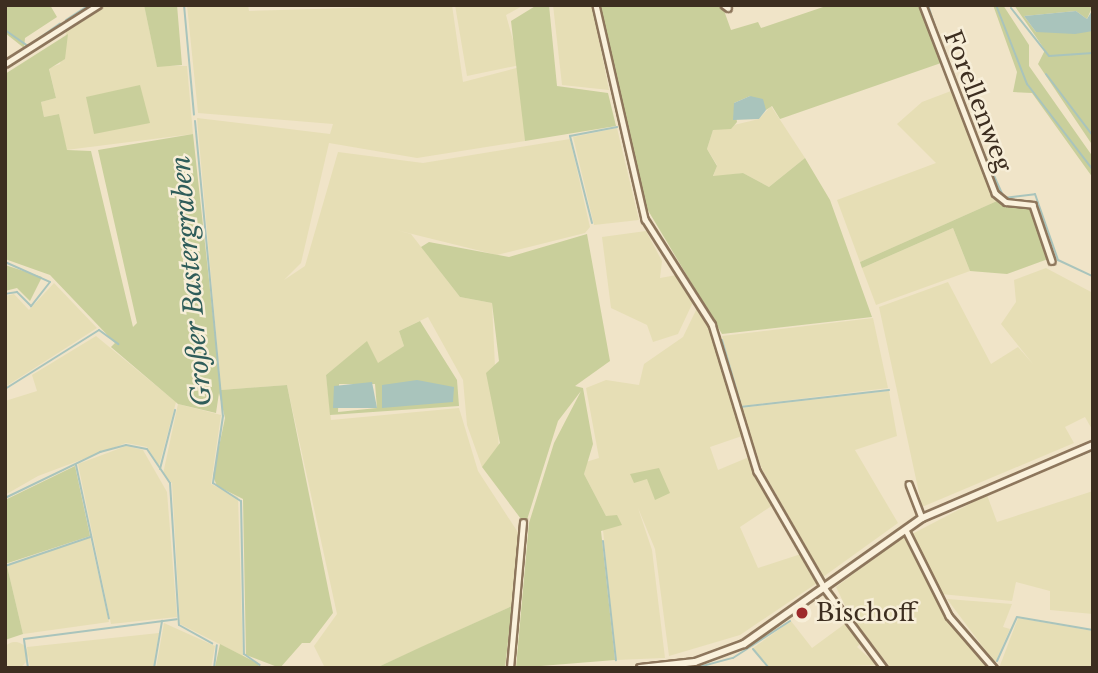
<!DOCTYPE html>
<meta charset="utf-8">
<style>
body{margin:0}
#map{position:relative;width:1098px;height:673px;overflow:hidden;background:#f0e4c8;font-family:"Libre Baskerville",serif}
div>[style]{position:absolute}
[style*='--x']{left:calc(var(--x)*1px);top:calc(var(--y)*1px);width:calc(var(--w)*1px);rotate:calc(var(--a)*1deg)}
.farmland>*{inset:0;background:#e6deb5}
.round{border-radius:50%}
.green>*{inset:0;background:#c9cf9b}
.water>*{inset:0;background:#a9c4bc}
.stream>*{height:2px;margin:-1px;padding:0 1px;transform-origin:1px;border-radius:1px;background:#a9c4bc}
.roads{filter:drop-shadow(2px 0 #8d765c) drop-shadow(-2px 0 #8d765c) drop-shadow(0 2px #8d765c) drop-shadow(0 -2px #8d765c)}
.street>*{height:4.5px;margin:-2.25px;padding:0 2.25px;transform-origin:2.25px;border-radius:2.25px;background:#faf1dc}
.secondary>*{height:6px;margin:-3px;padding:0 3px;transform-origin:3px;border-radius:3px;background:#faf1dc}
.dots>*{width:19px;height:19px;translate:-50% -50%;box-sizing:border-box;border:4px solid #f7eed8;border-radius:50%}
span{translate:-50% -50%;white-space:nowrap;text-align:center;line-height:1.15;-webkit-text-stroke:5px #f7eed8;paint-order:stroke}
.street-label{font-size:24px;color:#3d2e20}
.poi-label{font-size:24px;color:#3d2e20}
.left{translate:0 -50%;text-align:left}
.water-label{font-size:26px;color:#2f5d5a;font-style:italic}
.frame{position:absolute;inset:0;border:7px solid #3d2e20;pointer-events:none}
</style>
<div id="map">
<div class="farmland">
<div style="clip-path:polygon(102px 5px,144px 5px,157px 66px,187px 66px,193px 134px,66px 150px,59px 114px,44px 117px,41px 102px,56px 98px,49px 68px,60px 64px,67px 28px)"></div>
<div style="clip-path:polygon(187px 5px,248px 5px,249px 11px,452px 5px,463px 82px,520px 67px,525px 141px,417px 158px,329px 143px,301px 263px,284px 280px,305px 266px,338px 152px,423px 163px,570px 139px,590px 227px,585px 233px,497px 255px,396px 230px,411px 234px,460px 297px,492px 303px,499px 452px,482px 467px,467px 425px,463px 380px,428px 317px,399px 331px,404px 346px,378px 364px,367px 342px,326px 375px,331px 420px,459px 408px,478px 471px,519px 534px,512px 606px,376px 668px,325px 668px,314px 646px,337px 614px,287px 385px,221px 390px,197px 118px,330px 134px,333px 124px,198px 113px)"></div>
<div style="clip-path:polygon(455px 5px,524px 5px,506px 15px,520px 65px,467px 76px)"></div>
<div style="clip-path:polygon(553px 5px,592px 5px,609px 90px,562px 85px)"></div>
<div style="clip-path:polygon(951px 91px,997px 201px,860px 262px,837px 200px,936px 163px,897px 124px,922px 102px)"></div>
<div style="clip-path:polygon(771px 106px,805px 158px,769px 187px,743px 173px,713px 177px,717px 165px,707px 149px,713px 130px,759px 119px)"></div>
<div style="clip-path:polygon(617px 128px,639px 220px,594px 225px,573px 137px)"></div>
<div style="clip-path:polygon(953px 228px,970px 271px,876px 305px,862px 268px)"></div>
<div style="clip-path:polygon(646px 231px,662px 261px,660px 278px,677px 275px,694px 300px,678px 334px,653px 342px,647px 325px,611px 308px,602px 237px)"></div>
<div style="clip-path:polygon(1046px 268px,1093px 293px,1093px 431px,1085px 417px,1065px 427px,1074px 443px,922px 507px,879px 307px,948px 282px,991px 364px,1018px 347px,1033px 364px,1001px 324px,1016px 302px,1014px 280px)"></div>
<div style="clip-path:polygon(54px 283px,97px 328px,5px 387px,5px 296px,14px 294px,29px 310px)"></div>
<div style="clip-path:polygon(698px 306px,715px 342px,742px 436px,710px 447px,718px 470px,749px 457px,773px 505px,740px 527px,758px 568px,801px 554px,817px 583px,740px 635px,669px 656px,655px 549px,638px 508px,652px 550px,665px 658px,616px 660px,603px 530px,621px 524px,606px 516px,584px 474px,586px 462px,599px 458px,586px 388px,606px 380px,639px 385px,644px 364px,683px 337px)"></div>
<div style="clip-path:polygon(873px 318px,888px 388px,741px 406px,722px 336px)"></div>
<div style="clip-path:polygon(96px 336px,176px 402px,159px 466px,147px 447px,126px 443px,38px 476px,5px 495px,5px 401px,37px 391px,32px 375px)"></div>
<div style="clip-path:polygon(889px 391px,897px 436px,855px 450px,898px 523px,823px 577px,762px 469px,741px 408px)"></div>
<div style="clip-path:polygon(178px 404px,221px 415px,211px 484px,238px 497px,243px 656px,180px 624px,172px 483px,163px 474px)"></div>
<div style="clip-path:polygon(126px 446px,143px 450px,167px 492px,177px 617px,111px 624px,78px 464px)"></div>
<div style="clip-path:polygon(1093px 491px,1093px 614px,1050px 610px,1050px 591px,1016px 582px,1012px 601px,941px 594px,912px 534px,987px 495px,997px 522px)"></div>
<div style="clip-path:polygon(904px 536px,946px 618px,989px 668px,891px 668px,850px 616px,836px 587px)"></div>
<div style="clip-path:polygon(90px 537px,109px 622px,23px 634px,7px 566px)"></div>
<div style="clip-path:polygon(947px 599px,1012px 604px,1003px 627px,1010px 629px,995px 663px)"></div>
<div style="clip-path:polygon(1018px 618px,1093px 631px,1093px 668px,999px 668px)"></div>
<div style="clip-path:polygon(791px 621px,812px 648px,846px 623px,861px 643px,857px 647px,877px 665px,770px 668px,753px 648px)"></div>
<div style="clip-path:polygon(164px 623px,215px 646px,211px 668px,156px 668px)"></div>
<div style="clip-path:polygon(159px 633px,153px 668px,30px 668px,27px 647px)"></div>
<div class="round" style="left:2px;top:642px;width:26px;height:26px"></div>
</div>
<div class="green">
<div style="clip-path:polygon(5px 5px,50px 5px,57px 17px,25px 38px,24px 48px,5px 33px)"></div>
<div style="clip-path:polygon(144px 5px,177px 5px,182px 65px,157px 67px)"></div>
<div style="clip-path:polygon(537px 5px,549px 5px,557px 86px,608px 93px,616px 126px,525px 141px,511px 21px)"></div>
<div style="clip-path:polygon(599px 5px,722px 5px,731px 30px,758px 22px,761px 28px,829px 5px,920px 5px,941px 63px,780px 119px,772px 106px,766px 110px,750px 96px,734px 103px,737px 122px,731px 129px,713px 130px,707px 149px,717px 166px,713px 176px,743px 173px,769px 187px,805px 158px,830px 200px,872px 317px,722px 334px,640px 197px)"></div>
<div style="clip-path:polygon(993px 5px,1003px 5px,1029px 45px,1029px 66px,1093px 157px,1093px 178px,1032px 93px,1013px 92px,1017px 72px)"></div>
<div style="clip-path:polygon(1014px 5px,1093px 5px,1087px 19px,1076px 11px,1024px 16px,1036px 32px,1093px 31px,1093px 146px,1038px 64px,1045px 50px)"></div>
<div style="clip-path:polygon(68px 34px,65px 59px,49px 69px,56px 98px,41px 102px,44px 117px,59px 114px,67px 150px,91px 151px,133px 327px,137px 323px,98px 150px,193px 134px,221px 390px,287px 385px,333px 613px,310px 643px,302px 643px,280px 668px,246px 655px,243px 499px,217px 486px,213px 476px,225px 418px,219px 393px,216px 413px,178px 404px,111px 347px,115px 343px,50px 275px,5px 259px,5px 74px)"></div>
<div style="clip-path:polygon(140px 85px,150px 123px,94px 134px,86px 97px)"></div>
<div style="clip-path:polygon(997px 201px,1030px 206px,1048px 259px,1007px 274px,970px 271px,953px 228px,862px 268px,860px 262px)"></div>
<div style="clip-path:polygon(587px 234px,610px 361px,575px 386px,583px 388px,593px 444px,584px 474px,606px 516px,617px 515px,622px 525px,601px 531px,615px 660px,516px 668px,529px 523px,554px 443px,581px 391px,558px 421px,526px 523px,511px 668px,524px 523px,482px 467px,500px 443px,486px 373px,499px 361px,492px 303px,460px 297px,421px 247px,429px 242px,509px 257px)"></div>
<div style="clip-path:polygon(5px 265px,42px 277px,30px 301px,17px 288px,5px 291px)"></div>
<div style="clip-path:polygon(evenodd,420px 321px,457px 380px,459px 406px,330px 415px,326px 375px,367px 341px,378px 363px,404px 346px,399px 331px,420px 321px,339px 384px,375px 384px,377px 408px,338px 412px,339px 384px)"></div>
<div style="clip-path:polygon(75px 466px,90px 536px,5px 564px,5px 500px)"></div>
<div style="clip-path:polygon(659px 468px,670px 493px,655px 500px,647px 479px,634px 483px,630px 474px)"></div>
<div style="clip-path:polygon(7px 566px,23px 634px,5px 640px,5px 568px)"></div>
<div style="clip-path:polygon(512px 606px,505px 668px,376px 668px,421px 647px)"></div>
<div style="clip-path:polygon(220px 644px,259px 664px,258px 668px,215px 667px)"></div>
</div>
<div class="water">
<div style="clip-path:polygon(1093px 9px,1093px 31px,1075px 34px,1036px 32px,1024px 16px,1076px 11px,1087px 19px)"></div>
<div style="clip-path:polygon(750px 96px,763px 99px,766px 110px,759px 119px,733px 120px,734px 103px)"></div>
<div style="clip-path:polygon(417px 380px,454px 387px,453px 402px,382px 408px,382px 385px)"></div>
<div style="clip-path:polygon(372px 382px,377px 408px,333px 408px,334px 386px)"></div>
</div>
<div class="stream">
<div style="--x:184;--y:5;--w:110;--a:84.8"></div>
<div style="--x:928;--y:5;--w:26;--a:72"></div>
<div style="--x:996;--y:5;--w:85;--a:68.6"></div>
<div style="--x:1027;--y:84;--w:108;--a:52.5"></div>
<div style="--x:1011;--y:8;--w:61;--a:51.6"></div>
<div style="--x:1049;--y:56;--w:44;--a:-3.9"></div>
<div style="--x:66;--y:20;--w:27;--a:-33"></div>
<div style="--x:5;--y:30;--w:28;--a:35"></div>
<div style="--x:28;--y:46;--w:39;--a:-35"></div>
<div style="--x:937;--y:32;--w:41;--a:70.3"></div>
<div style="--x:1046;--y:74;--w:78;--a:52.8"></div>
<div style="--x:967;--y:116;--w:90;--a:65.7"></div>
<div style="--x:1004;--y:198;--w:31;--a:-7"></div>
<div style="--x:1035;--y:194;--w:70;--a:70.8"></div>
<div style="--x:1058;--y:260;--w:38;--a:25"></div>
<div style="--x:195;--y:121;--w:296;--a:84.6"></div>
<div style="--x:223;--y:416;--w:68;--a:98.5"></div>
<div style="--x:213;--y:483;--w:33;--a:33"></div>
<div style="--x:241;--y:501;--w:153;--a:88.9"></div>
<div style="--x:244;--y:654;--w:19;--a:35"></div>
<div style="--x:592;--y:223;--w:90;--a:-104.2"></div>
<div style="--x:570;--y:136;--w:48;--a:-10.8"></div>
<div style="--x:5;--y:262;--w:49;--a:24"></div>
<div style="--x:50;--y:282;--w:31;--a:128"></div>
<div style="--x:31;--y:306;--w:20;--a:-135"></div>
<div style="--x:17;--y:292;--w:12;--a:171"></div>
<div style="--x:722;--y:340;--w:65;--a:73.8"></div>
<div style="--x:5;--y:389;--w:111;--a:-32.1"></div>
<div style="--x:99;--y:330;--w:24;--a:36"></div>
<div style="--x:740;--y:407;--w:150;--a:-6.5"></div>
<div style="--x:1084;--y:445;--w:10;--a:-24"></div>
<div style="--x:1073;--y:458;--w:22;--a:-22"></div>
<div style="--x:76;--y:465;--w:157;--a:77.9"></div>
<div style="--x:160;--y:469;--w:61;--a:-75.7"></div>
<div style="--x:5;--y:498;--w:106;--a:-25.8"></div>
<div style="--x:100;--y:452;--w:27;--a:-15"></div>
<div style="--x:126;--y:445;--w:21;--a:11"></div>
<div style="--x:147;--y:449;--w:41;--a:55.9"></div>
<div style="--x:170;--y:483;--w:142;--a:86.4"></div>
<div style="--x:179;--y:625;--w:38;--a:29"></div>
<div style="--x:603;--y:541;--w:120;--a:83.8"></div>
<div style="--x:5;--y:566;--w:90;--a:-18.8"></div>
<div style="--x:923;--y:571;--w:52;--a:62.4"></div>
<div style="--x:951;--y:624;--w:59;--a:48.4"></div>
<div style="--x:753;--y:649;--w:25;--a:50"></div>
<div style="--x:997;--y:661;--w:48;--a:-65.6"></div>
<div style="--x:1017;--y:617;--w:77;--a:9.7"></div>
<div style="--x:28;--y:668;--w:29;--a:-98"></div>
<div style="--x:24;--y:639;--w:154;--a:-7.4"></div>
<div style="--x:154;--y:668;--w:48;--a:-80.3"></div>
<div style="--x:214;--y:668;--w:23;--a:-83"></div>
<div style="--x:695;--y:668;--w:39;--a:-15"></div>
<div style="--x:733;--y:658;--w:68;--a:-33"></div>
</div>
<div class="roads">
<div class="street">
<div style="--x:596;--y:5;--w:220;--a:77.1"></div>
<div style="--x:645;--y:219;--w:125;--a:57.5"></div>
<div style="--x:712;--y:324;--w:154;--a:73"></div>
<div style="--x:757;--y:471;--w:136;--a:60"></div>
<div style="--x:825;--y:589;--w:99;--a:53.2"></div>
<div style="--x:724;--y:5;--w:5;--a:37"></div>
<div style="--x:923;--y:5;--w:201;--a:69"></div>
<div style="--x:995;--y:193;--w:14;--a:39"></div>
<div style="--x:1006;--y:202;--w:27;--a:6"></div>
<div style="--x:1033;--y:205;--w:59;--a:71.3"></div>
<div style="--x:5;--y:64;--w:110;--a:-32.4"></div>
<div style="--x:909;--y:484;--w:36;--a:69"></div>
<div style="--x:906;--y:530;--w:96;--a:63.4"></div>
<div style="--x:949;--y:616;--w:69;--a:49.1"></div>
<div style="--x:510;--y:668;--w:146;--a:-84.9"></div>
</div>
<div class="secondary">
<div style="--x:640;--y:668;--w:55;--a:-6.2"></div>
<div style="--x:695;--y:662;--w:52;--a:-20.2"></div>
<div style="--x:744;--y:644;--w:218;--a:-35.3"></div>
<div style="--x:922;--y:518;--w:186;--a:-23.1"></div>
</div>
</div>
<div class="dots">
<div style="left:802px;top:613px;background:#9e2a2b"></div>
</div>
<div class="street-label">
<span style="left:978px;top:101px;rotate:69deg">Forellenweg</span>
</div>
<div class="poi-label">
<span class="left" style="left:816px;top:613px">Bischoff</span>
</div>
<div class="water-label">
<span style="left:192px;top:281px;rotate:-95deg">Großer Bastergraben</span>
</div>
<div class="frame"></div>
</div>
